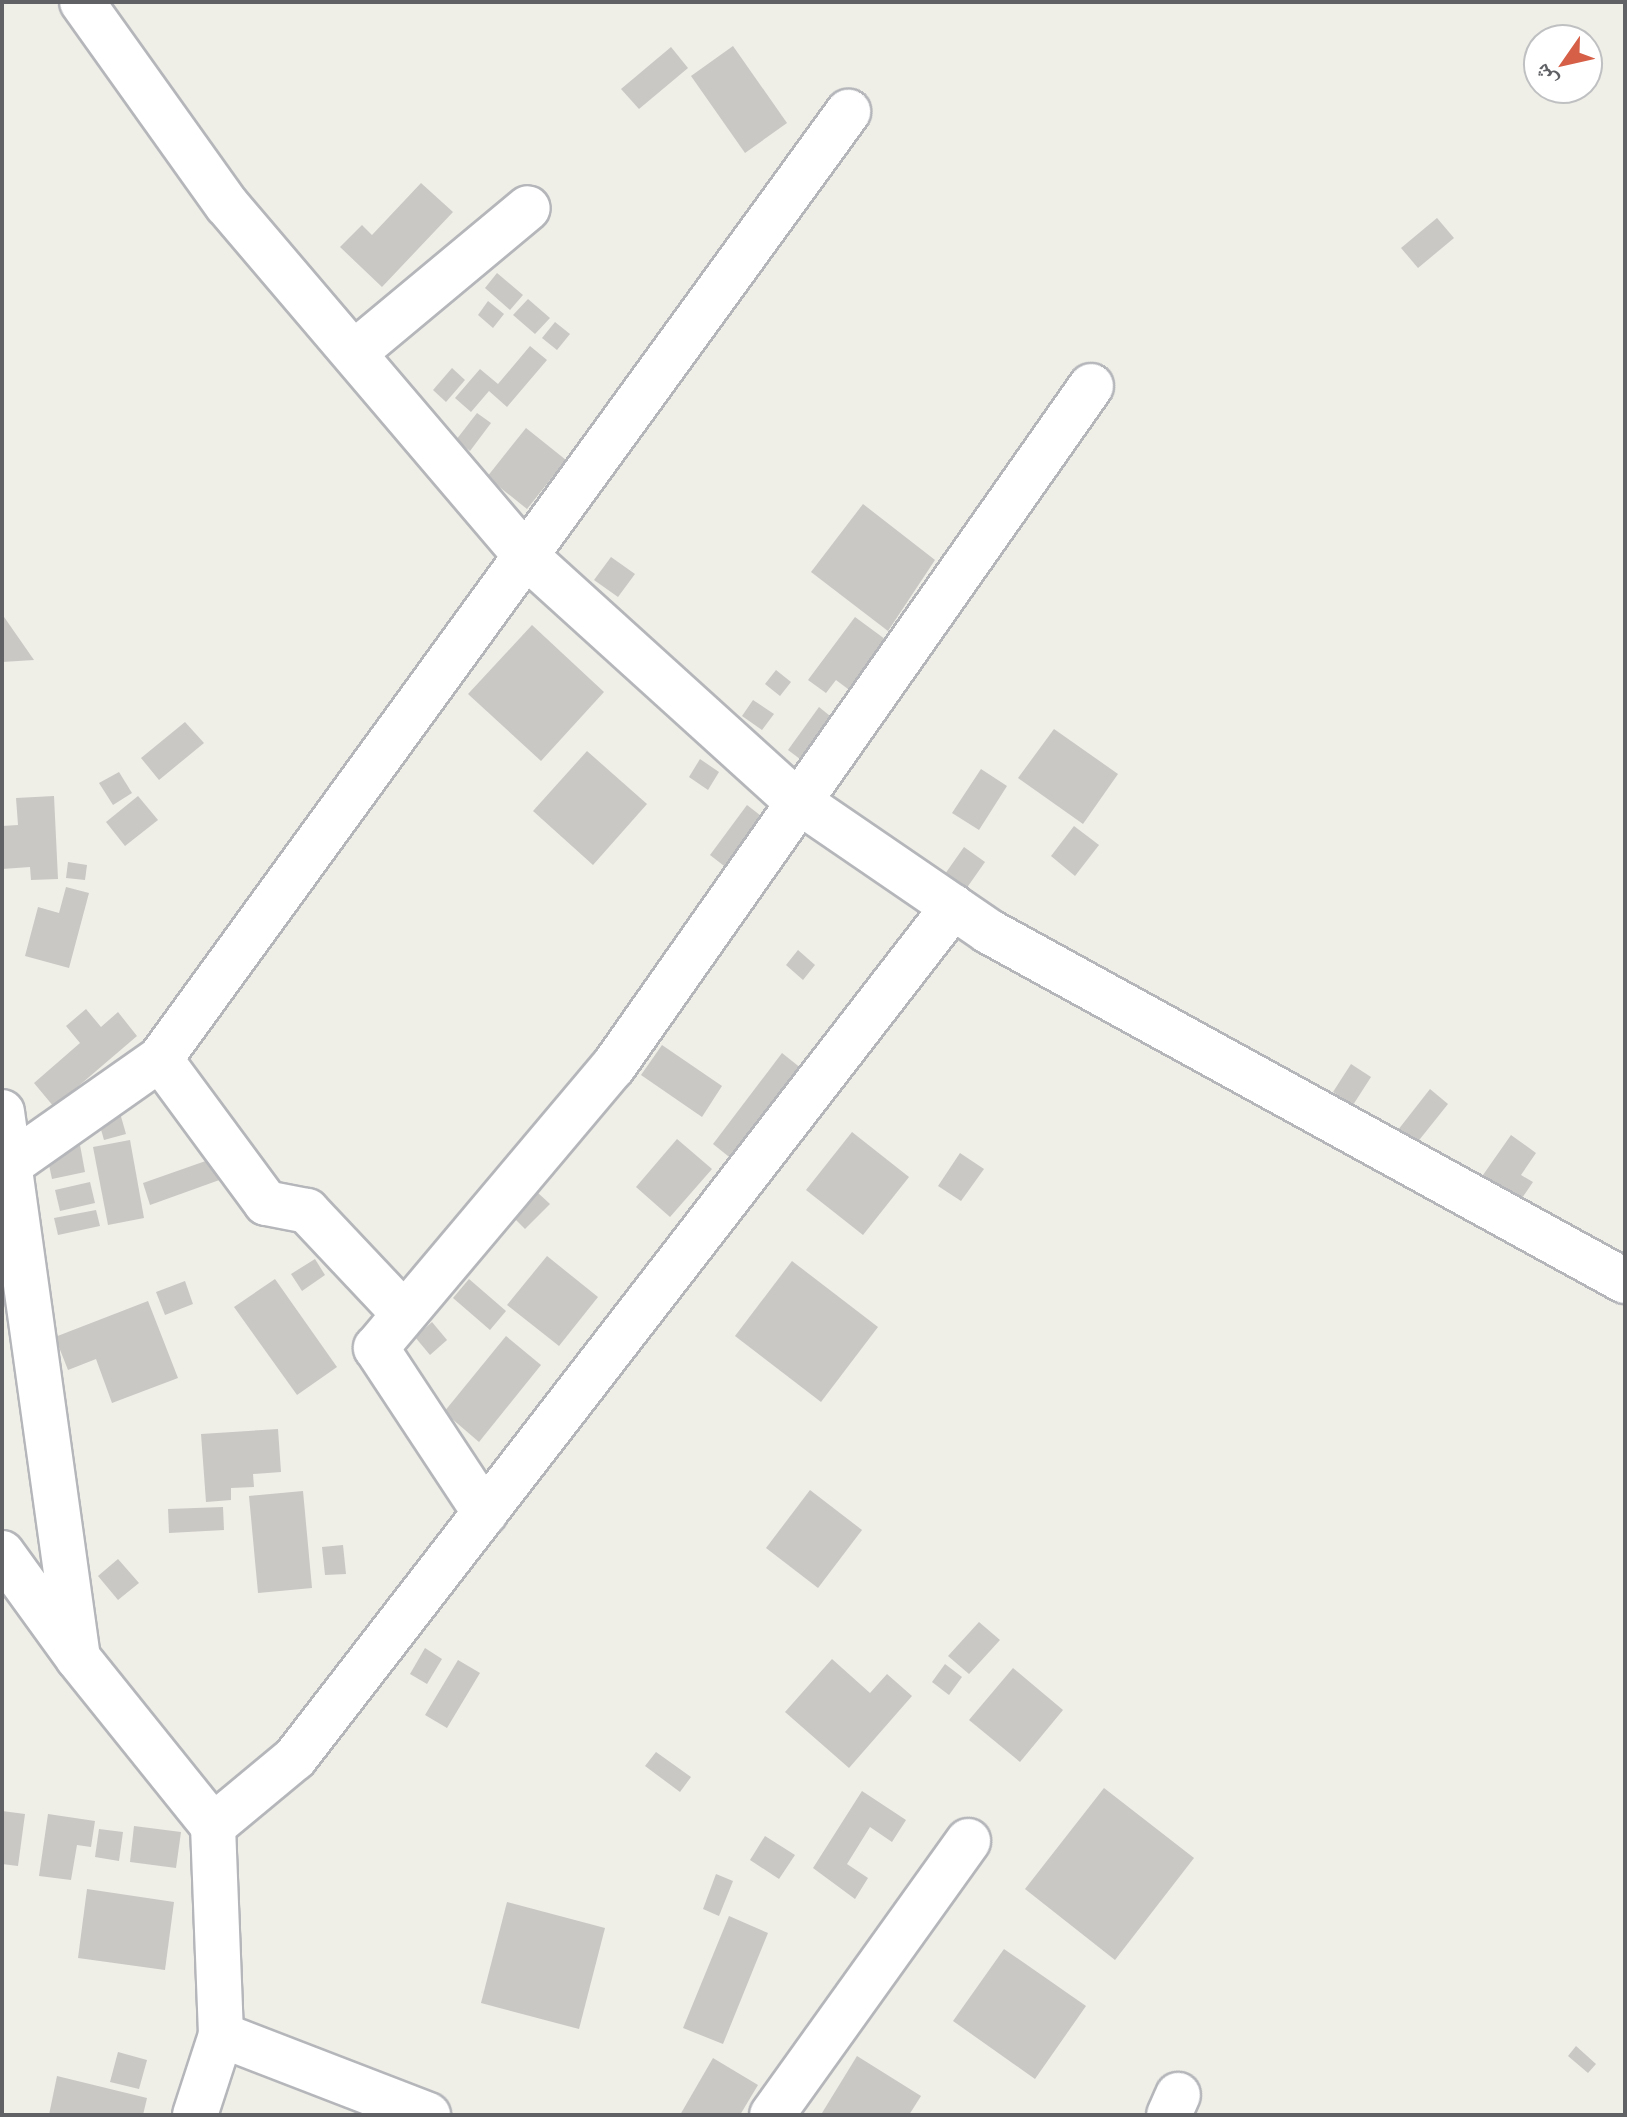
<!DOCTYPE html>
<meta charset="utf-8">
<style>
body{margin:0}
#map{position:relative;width:1627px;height:2117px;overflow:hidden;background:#efeee7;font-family:"Space Grotesk","Noto Naskh Arabic",sans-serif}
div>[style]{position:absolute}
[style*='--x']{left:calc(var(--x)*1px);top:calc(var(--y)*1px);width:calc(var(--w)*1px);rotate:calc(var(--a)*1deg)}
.building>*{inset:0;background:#cac8c4}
.roads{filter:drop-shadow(2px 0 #b4b6ba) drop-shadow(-2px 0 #b4b6ba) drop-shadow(0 2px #b4b6ba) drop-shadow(0 -2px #b4b6ba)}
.minor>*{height:44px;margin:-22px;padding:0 22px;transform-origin:22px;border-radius:22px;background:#fff}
span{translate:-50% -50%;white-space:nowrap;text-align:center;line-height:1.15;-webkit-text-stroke:6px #fff;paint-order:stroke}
.frame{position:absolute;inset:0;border:4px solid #5f6165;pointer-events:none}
.north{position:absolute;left:1523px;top:24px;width:80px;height:80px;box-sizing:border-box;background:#fff;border:2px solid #bfc0c1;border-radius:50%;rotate:236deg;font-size:22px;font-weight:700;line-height:32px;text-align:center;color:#5f6165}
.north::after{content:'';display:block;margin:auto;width:28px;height:36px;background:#d55f47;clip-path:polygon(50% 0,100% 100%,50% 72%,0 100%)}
</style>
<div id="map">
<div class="building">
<div style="clip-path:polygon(733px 46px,787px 123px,745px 153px,691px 76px)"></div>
<div style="clip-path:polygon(671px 47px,688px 68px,639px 109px,621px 89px)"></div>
<div style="clip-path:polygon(421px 183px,453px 212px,382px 287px,340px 247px,362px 225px,372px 235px)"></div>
<div style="clip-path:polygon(1437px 218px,1454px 238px,1418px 268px,1401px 248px)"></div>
<div style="clip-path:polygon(497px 273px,523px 295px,510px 310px,485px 288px)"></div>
<div style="clip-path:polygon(528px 299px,550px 318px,535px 334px,513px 315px)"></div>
<div style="clip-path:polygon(488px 301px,504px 314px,493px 328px,478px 315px)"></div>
<div style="clip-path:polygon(555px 322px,570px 334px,557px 350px,542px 338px)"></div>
<div style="clip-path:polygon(530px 346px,547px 360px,507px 407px,489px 391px,471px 412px,455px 398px,480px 369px,498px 384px)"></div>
<div style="clip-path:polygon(452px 368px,465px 380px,446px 402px,433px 390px)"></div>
<div style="clip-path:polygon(477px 413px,491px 423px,470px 451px,456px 440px)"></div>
<div style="clip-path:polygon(526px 428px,566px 460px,527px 509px,487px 477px)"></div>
<div style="clip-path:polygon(863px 504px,935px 560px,888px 631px,811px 572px)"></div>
<div style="clip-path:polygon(611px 557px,635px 574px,618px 597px,594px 580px)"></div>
<div style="clip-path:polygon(2px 614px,34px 660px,2px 662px)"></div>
<div style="clip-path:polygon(855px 617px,893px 645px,856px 695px,836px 680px,826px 693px,808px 680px)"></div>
<div style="clip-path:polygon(532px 625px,604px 692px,541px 761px,468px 694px)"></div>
<div style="clip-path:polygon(776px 670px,791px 682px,780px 696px,765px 684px)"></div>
<div style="clip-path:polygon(753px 700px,774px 714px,762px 730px,742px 716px)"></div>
<div style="clip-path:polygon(819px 707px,835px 720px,804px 762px,788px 750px)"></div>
<div style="clip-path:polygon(185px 722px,204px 743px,159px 780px,141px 758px)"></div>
<div style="clip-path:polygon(1054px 729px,1118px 774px,1083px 824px,1018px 778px)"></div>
<div style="clip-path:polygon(587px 751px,647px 804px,593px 865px,533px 811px)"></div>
<div style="clip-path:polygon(700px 759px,719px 772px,708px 790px,689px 777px)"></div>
<div style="clip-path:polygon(981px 769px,1007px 786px,979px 830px,952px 813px)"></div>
<div style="clip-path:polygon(119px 772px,132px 793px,113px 805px,99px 783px)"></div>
<div style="clip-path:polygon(54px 796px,58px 879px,31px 880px,30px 867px,2px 869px,2px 826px,18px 825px,16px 798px)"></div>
<div style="clip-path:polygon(138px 796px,158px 820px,125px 846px,106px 822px)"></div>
<div style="clip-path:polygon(747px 805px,765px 819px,728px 869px,710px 855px)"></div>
<div style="clip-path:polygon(1074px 826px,1099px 845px,1075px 876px,1051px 856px)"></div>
<div style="clip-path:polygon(964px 847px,985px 862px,966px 889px,945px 874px)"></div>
<div style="clip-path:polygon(68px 862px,87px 865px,85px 880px,66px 878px)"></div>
<div style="clip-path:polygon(66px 887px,89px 893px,69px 968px,25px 956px,38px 907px,59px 913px)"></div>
<div style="clip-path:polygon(798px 950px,815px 965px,803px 980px,786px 965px)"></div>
<div style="clip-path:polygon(86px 1009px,101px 1027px,118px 1012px,137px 1036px,54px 1107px,34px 1083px,80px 1043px,66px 1026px)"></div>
<div style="clip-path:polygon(662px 1045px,722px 1086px,702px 1117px,641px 1075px)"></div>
<div style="clip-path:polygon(782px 1053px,802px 1069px,733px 1160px,713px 1144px)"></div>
<div style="clip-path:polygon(1351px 1064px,1371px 1077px,1353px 1105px,1333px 1092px)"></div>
<div style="clip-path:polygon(1430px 1089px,1448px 1104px,1416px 1144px,1398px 1130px)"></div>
<div style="clip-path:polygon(120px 1113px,126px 1134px,104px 1140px,98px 1119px)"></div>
<div style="clip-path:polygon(852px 1132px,909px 1177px,863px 1235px,806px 1190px)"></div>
<div style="clip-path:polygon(1511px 1135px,1536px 1153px,1521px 1175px,1533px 1182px,1520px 1201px,1483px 1175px)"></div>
<div style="clip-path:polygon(677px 1139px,712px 1169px,670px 1217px,636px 1187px)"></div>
<div style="clip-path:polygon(130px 1140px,144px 1218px,108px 1225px,93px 1147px)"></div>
<div style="clip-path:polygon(80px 1145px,85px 1172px,52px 1179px,46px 1151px)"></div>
<div style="clip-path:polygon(960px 1153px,984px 1169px,961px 1201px,938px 1186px)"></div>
<div style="clip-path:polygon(217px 1157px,225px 1178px,150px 1205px,143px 1183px)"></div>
<div style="clip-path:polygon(90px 1182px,95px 1203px,60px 1211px,55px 1190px)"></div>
<div style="clip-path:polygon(537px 1192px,550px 1204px,525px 1229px,513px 1217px)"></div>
<div style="clip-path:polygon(96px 1210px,100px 1226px,58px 1235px,54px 1218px)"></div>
<div style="clip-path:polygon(547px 1256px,598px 1297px,559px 1346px,507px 1305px)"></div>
<div style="clip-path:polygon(315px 1259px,325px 1275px,302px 1291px,291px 1274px)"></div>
<div style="clip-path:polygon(792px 1261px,878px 1327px,821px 1402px,735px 1336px)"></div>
<div style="clip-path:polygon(275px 1279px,337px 1367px,297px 1395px,234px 1307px)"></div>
<div style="clip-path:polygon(469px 1279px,506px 1311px,490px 1330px,453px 1298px)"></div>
<div style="clip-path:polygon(185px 1281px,193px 1304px,165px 1315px,156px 1292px)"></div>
<div style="clip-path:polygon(148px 1301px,178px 1378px,112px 1403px,96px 1359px,68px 1370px,55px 1337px)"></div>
<div style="clip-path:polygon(432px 1322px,447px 1340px,430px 1355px,415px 1337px)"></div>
<div style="clip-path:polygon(506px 1336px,541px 1365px,479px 1442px,444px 1412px)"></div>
<div style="clip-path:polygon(278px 1429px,281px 1472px,253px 1474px,254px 1487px,231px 1488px,231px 1500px,206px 1502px,201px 1434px)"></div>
<div style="clip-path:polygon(810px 1490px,862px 1530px,818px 1588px,766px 1548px)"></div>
<div style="clip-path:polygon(303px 1491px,312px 1588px,258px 1593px,249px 1496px)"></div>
<div style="clip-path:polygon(223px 1507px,224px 1530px,169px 1533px,168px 1509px)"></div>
<div style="clip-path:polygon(343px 1545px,346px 1574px,325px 1575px,322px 1547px)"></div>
<div style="clip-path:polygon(118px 1559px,139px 1583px,118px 1600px,98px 1576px)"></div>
<div style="clip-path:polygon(979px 1622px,1000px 1640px,969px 1674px,948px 1656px)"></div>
<div style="clip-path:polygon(425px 1648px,442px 1659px,427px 1684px,410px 1674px)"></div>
<div style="clip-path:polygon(832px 1659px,870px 1693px,887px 1674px,912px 1696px,849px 1768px,785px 1712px)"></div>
<div style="clip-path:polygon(458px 1660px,480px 1673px,447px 1728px,425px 1715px)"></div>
<div style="clip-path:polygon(945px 1664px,962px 1677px,949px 1695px,932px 1682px)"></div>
<div style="clip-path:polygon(1013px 1668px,1063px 1710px,1020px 1762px,969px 1720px)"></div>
<div style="clip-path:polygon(656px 1752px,691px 1777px,680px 1792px,645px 1766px)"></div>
<div style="clip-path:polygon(1104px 1788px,1194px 1858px,1115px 1960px,1025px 1889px)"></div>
<div style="clip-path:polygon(862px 1791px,906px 1820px,892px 1842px,870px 1827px,847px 1864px,868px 1878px,855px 1899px,813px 1868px)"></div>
<div style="clip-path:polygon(2px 1811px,25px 1814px,18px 1866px,2px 1864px)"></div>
<div style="clip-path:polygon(48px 1814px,95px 1821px,91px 1847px,77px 1845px,71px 1880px,39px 1876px)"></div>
<div style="clip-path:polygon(134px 1826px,181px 1832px,176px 1868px,130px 1862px)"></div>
<div style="clip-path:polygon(99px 1829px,123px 1832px,119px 1861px,95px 1857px)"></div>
<div style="clip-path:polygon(765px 1836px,795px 1855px,779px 1879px,750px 1860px)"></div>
<div style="clip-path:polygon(716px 1874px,733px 1881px,719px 1916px,703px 1909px)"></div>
<div style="clip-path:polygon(87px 1889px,174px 1902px,165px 1970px,78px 1958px)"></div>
<div style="clip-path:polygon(507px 1902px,605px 1928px,579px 2029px,481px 2003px)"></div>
<div style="clip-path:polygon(729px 1916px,768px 1933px,723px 2044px,683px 2028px)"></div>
<div style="clip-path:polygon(1004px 1949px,1086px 2006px,1035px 2079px,953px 2021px)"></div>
<div style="clip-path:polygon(1576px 2046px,1596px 2064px,1588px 2073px,1568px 2056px)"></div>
<div style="clip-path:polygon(118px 2052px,147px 2060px,139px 2089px,110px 2082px)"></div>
<div style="clip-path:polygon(857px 2056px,921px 2096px,909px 2115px,822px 2113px)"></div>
<div style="clip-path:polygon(713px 2058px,758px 2085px,740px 2115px,680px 2115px)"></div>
<div style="clip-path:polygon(57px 2076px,147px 2098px,143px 2115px,49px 2115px)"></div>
</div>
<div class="roads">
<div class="minor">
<div style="--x:82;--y:2;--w:249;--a:54.5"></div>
<div style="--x:227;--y:205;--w:461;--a:49.6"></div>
<div style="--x:526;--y:556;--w:358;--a:42.2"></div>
<div style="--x:791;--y:796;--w:239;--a:34.4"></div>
<div style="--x:988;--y:931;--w:727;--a:28.79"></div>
<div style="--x:354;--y:353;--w:226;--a:-39.8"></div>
<div style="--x:160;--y:1059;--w:179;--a:53.6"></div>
<div style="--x:266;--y:1203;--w:42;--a:11"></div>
<div style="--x:307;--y:1211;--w:140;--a:46.7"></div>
<div style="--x:2;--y:1112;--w:544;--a:82.08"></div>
<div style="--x:9;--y:1165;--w:184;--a:-35.1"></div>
<div style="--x:160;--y:1059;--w:1171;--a:-54"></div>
<div style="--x:485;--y:1513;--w:198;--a:-123.4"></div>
<div style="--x:376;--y:1348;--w:368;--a:-49.9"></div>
<div style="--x:613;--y:1067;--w:832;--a:-54.93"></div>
<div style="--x:2;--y:1553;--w:130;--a:54.1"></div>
<div style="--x:78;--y:1658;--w:216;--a:51.2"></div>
<div style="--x:213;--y:1826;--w:209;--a:87.8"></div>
<div style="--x:221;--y:2035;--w:84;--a:108"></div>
<div style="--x:213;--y:1826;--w:107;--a:-39.7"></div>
<div style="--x:295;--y:1758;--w:1076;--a:-52.29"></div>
<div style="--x:221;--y:2035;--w:222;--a:21.1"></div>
<div style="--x:772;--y:2115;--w:337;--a:-54.4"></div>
<div style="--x:1169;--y:2115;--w:22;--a:-66"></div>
</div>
</div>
<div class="frame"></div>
<div class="north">ش</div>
</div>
